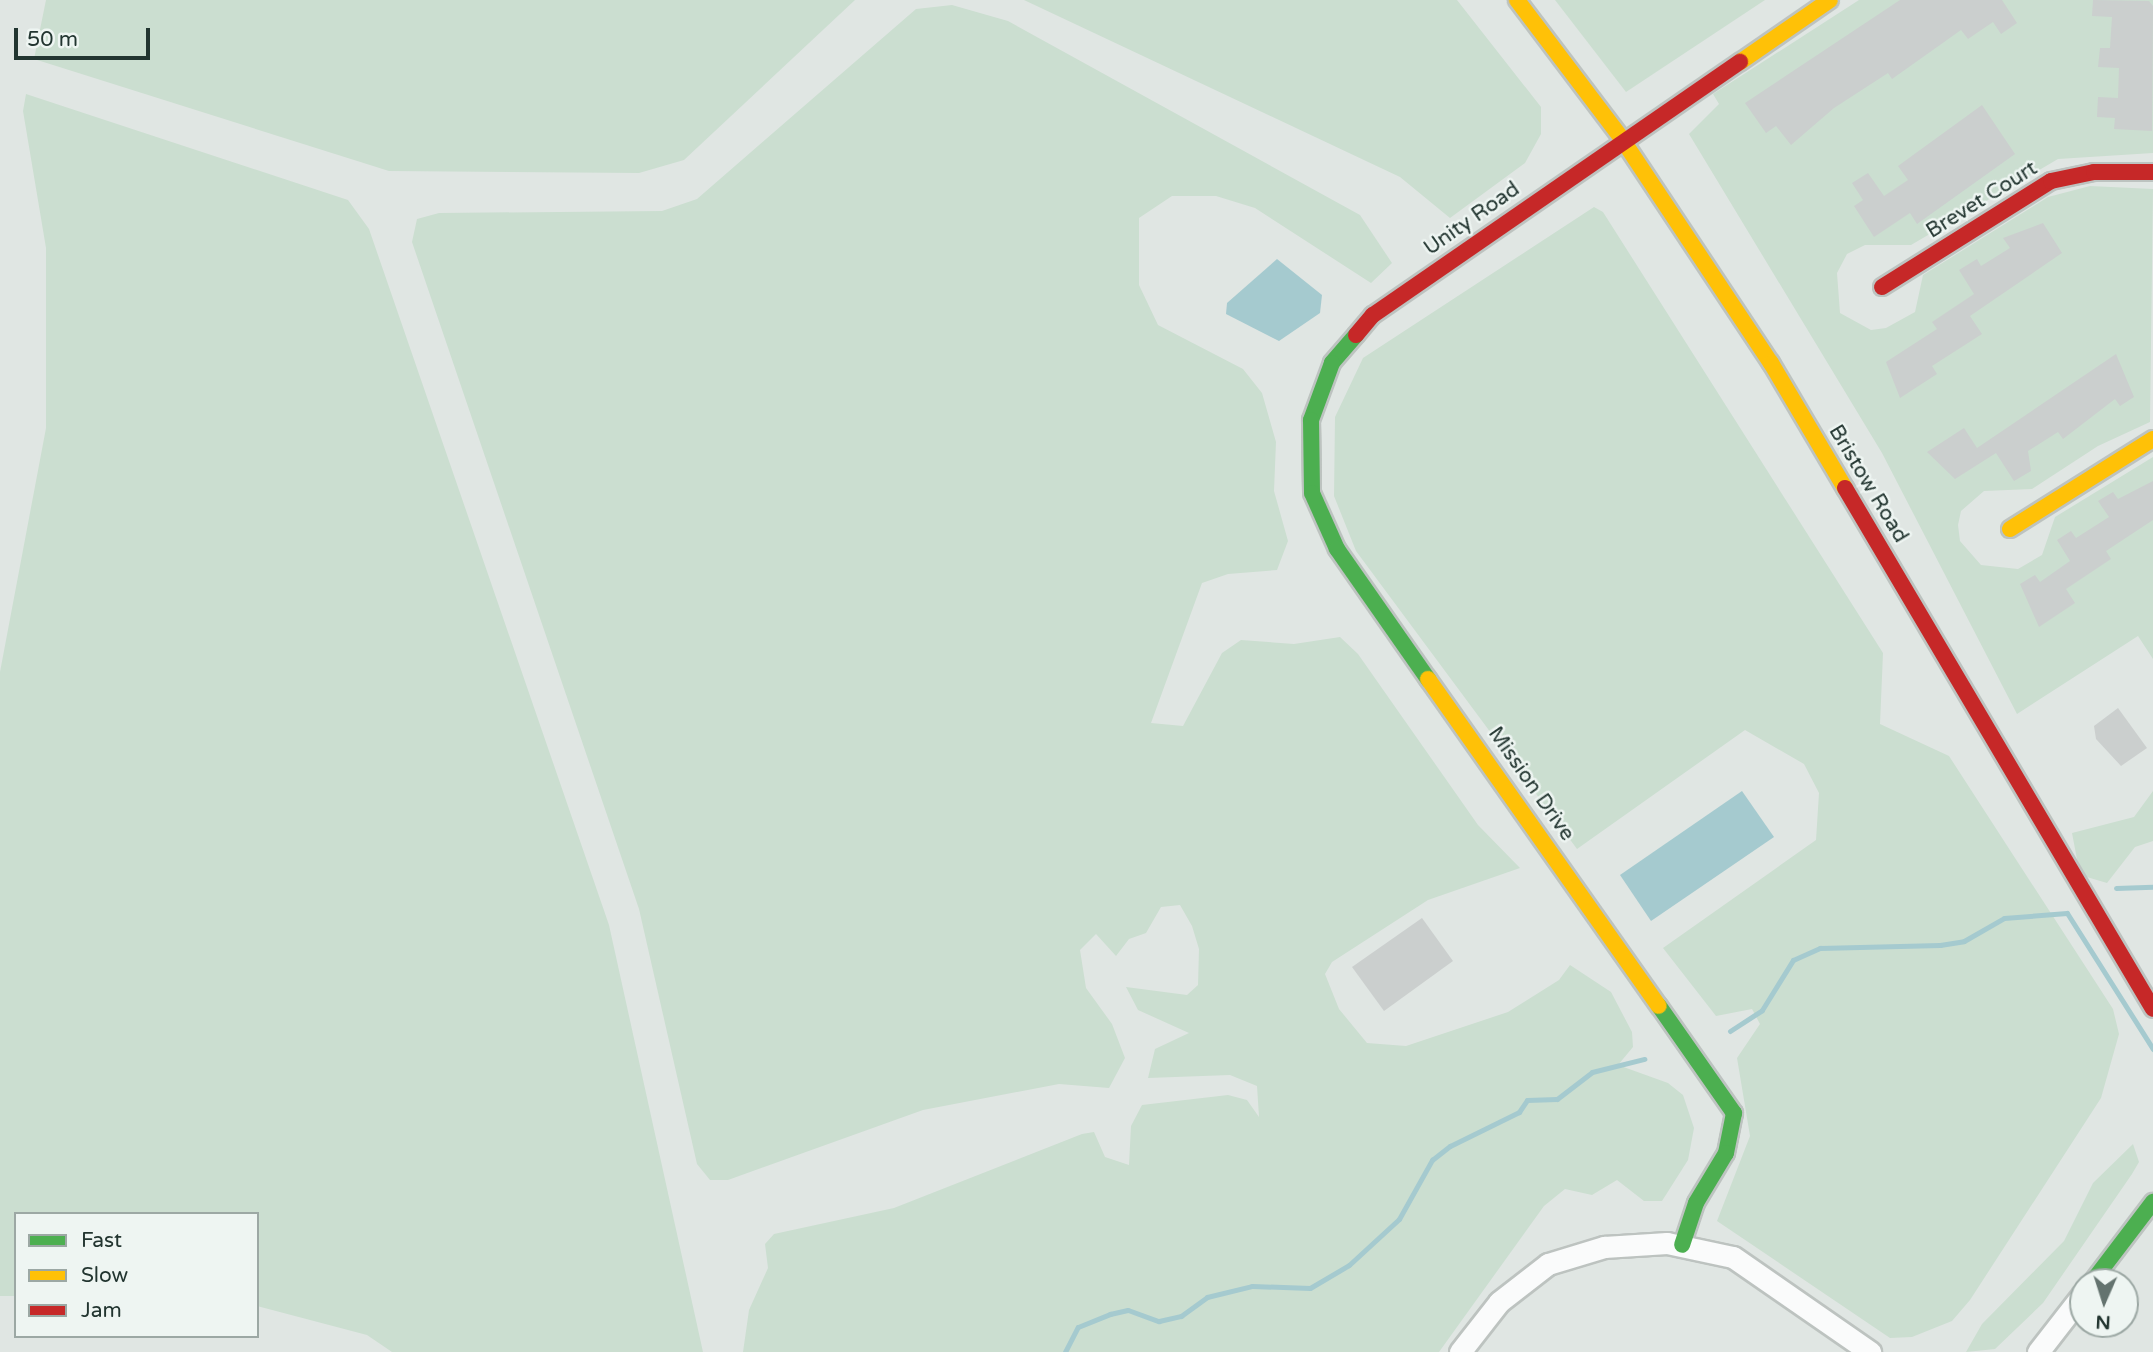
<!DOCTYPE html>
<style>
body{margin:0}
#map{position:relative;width:2153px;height:1352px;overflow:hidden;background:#e0e6e3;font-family:"Varela Round",sans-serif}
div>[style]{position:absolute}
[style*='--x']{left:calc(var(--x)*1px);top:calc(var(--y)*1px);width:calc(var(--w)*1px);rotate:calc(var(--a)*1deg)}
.green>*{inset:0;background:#cbded0}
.water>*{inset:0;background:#a5cacf}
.stream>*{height:5px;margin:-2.5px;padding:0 2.5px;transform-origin:2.5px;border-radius:2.5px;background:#a5cacf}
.building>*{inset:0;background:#cbcfce}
.roads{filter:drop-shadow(2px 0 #bdc3c0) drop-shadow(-2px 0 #bdc3c0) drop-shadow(0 2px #bdc3c0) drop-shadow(0 -2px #bdc3c0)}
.street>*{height:21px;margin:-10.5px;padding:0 10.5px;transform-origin:10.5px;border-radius:10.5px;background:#fafbfb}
.fast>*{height:16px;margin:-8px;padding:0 8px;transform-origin:8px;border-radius:8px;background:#4caf50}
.slow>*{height:16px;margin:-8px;padding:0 8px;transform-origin:8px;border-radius:8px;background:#ffc107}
.jam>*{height:16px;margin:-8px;padding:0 8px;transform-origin:8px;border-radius:8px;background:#c62828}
span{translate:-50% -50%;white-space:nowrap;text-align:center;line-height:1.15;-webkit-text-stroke:5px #eef5f2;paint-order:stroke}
.street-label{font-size:21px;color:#223530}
.legend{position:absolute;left:14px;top:1212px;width:245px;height:126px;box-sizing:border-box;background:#eef5f2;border:2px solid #9ca8a4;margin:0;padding:9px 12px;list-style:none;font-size:21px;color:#223530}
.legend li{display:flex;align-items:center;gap:14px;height:35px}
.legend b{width:35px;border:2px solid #9ca8a4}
.north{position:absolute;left:2069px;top:1268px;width:70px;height:70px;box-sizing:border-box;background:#eef5f2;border:2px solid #9ca8a4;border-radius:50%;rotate:183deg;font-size:19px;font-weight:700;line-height:28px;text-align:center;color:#223530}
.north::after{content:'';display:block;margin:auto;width:24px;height:32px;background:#64736f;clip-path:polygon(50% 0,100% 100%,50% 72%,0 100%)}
.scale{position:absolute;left:14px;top:28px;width:136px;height:32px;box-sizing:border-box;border:4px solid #223530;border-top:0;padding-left:9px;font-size:21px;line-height:24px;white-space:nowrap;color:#223530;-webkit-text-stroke:5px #eef5f2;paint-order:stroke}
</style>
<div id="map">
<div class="green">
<div style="clip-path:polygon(46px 0,855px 0,684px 160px,639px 173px,389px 171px,34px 59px)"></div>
<div style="clip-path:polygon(1024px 0,1457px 0,1541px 107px,1541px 134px,1525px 163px,1450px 218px,1400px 177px)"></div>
<div style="clip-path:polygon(1555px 0,1765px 0,1626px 92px)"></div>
<div style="clip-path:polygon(1859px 0,2153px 0,2153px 153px,2058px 159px,1911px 245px,1865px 245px,1847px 254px,1837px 273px,1840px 313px,1871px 330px,1886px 328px,1915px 312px,1923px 275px,2048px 197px,2090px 186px,2153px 189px,2150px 422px,2098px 446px,2032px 489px,1984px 491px,1961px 511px,1958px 525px,1960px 541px,1981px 565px,2018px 569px,2042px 555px,2055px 517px,2153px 457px,2153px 659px,2138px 636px,2017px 714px,1882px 453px,1689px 134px,1719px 104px,1713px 94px)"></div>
<div style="clip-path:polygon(952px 5px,1008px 21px,1360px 215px,1392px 263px,1371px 283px,1255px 208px,1216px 196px,1172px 196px,1139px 218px,1139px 285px,1158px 325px,1243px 369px,1262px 393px,1276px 442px,1274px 491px,1288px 541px,1277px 570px,1228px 574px,1202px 583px,1151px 723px,1183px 726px,1222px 653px,1241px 640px,1294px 644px,1340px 637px,1358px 654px,1478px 825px,1520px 868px,1428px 900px,1332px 962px,1325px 974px,1339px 1009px,1367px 1043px,1406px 1046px,1508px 1012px,1559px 980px,1570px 965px,1611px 992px,1632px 1032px,1633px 1047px,1618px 1065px,1668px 1083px,1683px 1095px,1694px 1128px,1688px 1160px,1662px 1201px,1644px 1201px,1617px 1180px,1592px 1195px,1565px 1189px,1544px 1206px,1439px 1352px,743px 1352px,749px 1310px,768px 1268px,765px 1244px,774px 1234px,894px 1208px,1082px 1134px,1094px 1132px,1105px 1157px,1129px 1165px,1131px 1126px,1142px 1105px,1228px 1095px,1247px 1100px,1259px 1117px,1257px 1086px,1230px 1075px,1148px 1078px,1155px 1049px,1189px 1033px,1138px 1010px,1126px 987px,1187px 995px,1198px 985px,1199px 949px,1192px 926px,1180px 905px,1161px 907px,1146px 933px,1129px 939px,1116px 956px,1096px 934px,1080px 950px,1086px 988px,1112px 1024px,1125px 1058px,1109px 1088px,1059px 1084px,923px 1110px,728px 1180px,710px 1180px,697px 1164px,639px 909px,412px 242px,417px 219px,439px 213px,662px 211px,697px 199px,916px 9px)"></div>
<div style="clip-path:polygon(26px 94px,348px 200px,369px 229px,609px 925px,703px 1352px,392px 1352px,367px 1335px,257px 1306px,257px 1214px,16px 1214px,16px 1296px,0 1296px,0 672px,46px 428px,46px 248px,23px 111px)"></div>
<div style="clip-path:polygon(1594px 207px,1603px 212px,1883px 653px,1880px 724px,1949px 756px,2113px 1009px,2119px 1034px,2101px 1098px,1970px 1300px,1952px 1321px,1912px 1337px,1890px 1338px,1717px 1221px,1750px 1136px,1737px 1058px,1760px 1024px,1752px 1009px,1716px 1016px,1663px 948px,1816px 840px,1819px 793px,1804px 764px,1745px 730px,1577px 849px,1356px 551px,1334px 496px,1335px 417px,1363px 358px)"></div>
<div style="clip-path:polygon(2153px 791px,2153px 841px,2135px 847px,2107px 883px,2080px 875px,2072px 833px,2134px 817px)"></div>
<div style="clip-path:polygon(2133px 1144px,2139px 1162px,2132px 1174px,2043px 1303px,1995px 1349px,1966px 1352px,1982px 1324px,2064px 1241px,2093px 1183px)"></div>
</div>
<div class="water">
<div style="clip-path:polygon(1277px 259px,1322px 295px,1320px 313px,1279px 341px,1226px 314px,1227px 303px)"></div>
<div style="clip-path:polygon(1742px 791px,1774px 837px,1651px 921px,1620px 875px)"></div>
</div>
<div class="stream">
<div style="--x:2116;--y:888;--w:37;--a:-2"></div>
<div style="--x:1730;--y:1031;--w:38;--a:-33"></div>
<div style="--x:1762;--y:1010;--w:59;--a:-58.2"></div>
<div style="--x:1793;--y:960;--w:30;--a:-24"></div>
<div style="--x:1820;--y:948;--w:120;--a:-1.4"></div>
<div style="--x:1940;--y:945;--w:24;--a:-9"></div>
<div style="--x:1964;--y:941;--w:46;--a:-29.9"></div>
<div style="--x:2004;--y:918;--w:63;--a:-4.5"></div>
<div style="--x:2067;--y:913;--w:161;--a:57.7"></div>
<div style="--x:1065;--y:1352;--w:28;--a:-63"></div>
<div style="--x:1078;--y:1327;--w:35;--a:-22"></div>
<div style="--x:1110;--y:1314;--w:18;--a:-13"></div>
<div style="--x:1128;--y:1310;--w:33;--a:20"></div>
<div style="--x:1159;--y:1321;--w:23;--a:-13"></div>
<div style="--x:1181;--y:1316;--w:32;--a:-36"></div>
<div style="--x:1207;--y:1297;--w:46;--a:-13.7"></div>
<div style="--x:1252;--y:1286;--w:58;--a:2"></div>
<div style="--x:1310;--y:1288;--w:45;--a:-30.5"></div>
<div style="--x:1349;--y:1265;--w:68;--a:-42.6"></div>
<div style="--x:1399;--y:1219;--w:68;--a:-60.8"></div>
<div style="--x:1432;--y:1160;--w:23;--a:-38"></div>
<div style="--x:1450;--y:1146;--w:77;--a:-26.2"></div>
<div style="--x:1519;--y:1112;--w:14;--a:-56"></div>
<div style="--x:1527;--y:1100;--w:30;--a:-2"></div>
<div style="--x:1557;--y:1099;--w:44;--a:-37.6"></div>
<div style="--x:1592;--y:1072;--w:54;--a:-14"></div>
</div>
<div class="building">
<div style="clip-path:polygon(1900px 0,2002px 0,2017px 23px,2001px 34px,1993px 22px,1968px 39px,1961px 30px,1892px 79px,1888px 73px,1834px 108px,1791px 145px,1776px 126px,1766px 133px,1745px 103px)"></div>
<div style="clip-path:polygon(2093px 0,2149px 1px,2153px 6px,2152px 131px,2114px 129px,2115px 118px,2097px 117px,2098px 97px,2118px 98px,2119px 68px,2098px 67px,2100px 48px,2110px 48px,2112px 17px,2092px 16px)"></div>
<div style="clip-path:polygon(1982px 105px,2015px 154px,1917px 224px,1910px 213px,1874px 237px,1854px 206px,1863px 200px,1852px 183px,1868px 173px,1884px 196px,1908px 180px,1898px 166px)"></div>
<div style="clip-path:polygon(2043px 223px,2062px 253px,1970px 316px,1982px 334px,1932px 366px,1937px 374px,1900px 398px,1886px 362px,1937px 329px,1932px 322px,1974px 294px,1959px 270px,1977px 259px,1981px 266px,2010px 248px,2003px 238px)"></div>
<div style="clip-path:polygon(2116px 354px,2134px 397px,2120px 406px,2115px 399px,2063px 439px,2058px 432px,2028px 451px,2031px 471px,2014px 481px,1996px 453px,1955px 479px,1927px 452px,1964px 428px,1977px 448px)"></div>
<div style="clip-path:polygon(2153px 481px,2153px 520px,2106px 551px,2111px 559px,2066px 589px,2075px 603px,2039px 627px,2020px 584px,2035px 575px,2040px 582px,2070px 561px,2057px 540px,2071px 531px,2076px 538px,2109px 517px,2098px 501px,2113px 492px,2118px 499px)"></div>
<div style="clip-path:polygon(2118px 708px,2147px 748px,2121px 766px,2096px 739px,2094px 726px)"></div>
<div style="clip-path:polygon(1422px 918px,1453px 961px,1384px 1011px,1352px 967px)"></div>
</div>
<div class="roads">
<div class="street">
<div style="--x:1460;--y:1352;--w:63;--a:-52"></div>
<div style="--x:1499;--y:1302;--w:62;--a:-37.8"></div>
<div style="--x:1548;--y:1264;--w:59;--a:-16.9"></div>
<div style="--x:1604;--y:1247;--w:63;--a:-3.6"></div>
<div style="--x:1667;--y:1243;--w:67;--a:12"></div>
<div style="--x:1733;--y:1257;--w:167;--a:34.7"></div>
<div style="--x:2038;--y:1352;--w:73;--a:-52.2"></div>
</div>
<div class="fast">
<div style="--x:1356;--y:335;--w:37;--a:131"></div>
<div style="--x:1332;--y:363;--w:61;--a:110.2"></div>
<div style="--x:1311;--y:420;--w:73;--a:89.2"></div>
<div style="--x:1312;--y:493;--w:61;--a:65.9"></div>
<div style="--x:1337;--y:549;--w:159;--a:55"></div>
<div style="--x:1659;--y:1006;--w:131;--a:55"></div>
<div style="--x:1734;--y:1113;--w:41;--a:101.3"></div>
<div style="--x:1726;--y:1153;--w:58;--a:121"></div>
<div style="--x:1696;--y:1203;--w:44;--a:108.4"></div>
<div style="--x:2092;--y:1282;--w:101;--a:-52.7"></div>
</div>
<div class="slow">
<div style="--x:1517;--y:0;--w:174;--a:52.9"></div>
<div style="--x:1622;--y:139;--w:269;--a:56.4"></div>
<div style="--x:1771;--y:363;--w:145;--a:59.4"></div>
<div style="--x:1740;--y:62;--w:109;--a:-34.6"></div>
<div style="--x:2010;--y:529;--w:169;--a:-32.2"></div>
<div style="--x:1428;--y:679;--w:400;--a:54.8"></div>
</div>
<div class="jam">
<div style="--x:1882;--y:287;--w:199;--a:-32.1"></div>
<div style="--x:2051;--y:181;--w:44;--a:-11.8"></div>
<div style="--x:2094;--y:172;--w:59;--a:0"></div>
<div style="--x:1356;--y:335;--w:26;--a:-50"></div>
<div style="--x:1373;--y:315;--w:446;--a:-34.6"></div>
<div style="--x:1845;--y:488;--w:605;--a:59.41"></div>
</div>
</div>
<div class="street-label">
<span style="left:1982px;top:200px;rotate:-32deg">Brevet Court</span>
<span style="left:1472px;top:219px;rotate:-35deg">Unity Road</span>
<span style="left:1868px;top:484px;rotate:59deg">Bristow Road</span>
<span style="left:1531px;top:784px;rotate:55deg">Mission Drive</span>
</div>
<ul class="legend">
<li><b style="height:9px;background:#4caf50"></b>Fast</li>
<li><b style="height:9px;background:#ffc107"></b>Slow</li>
<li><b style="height:9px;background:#c62828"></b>Jam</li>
</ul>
<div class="north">N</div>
<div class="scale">50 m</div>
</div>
